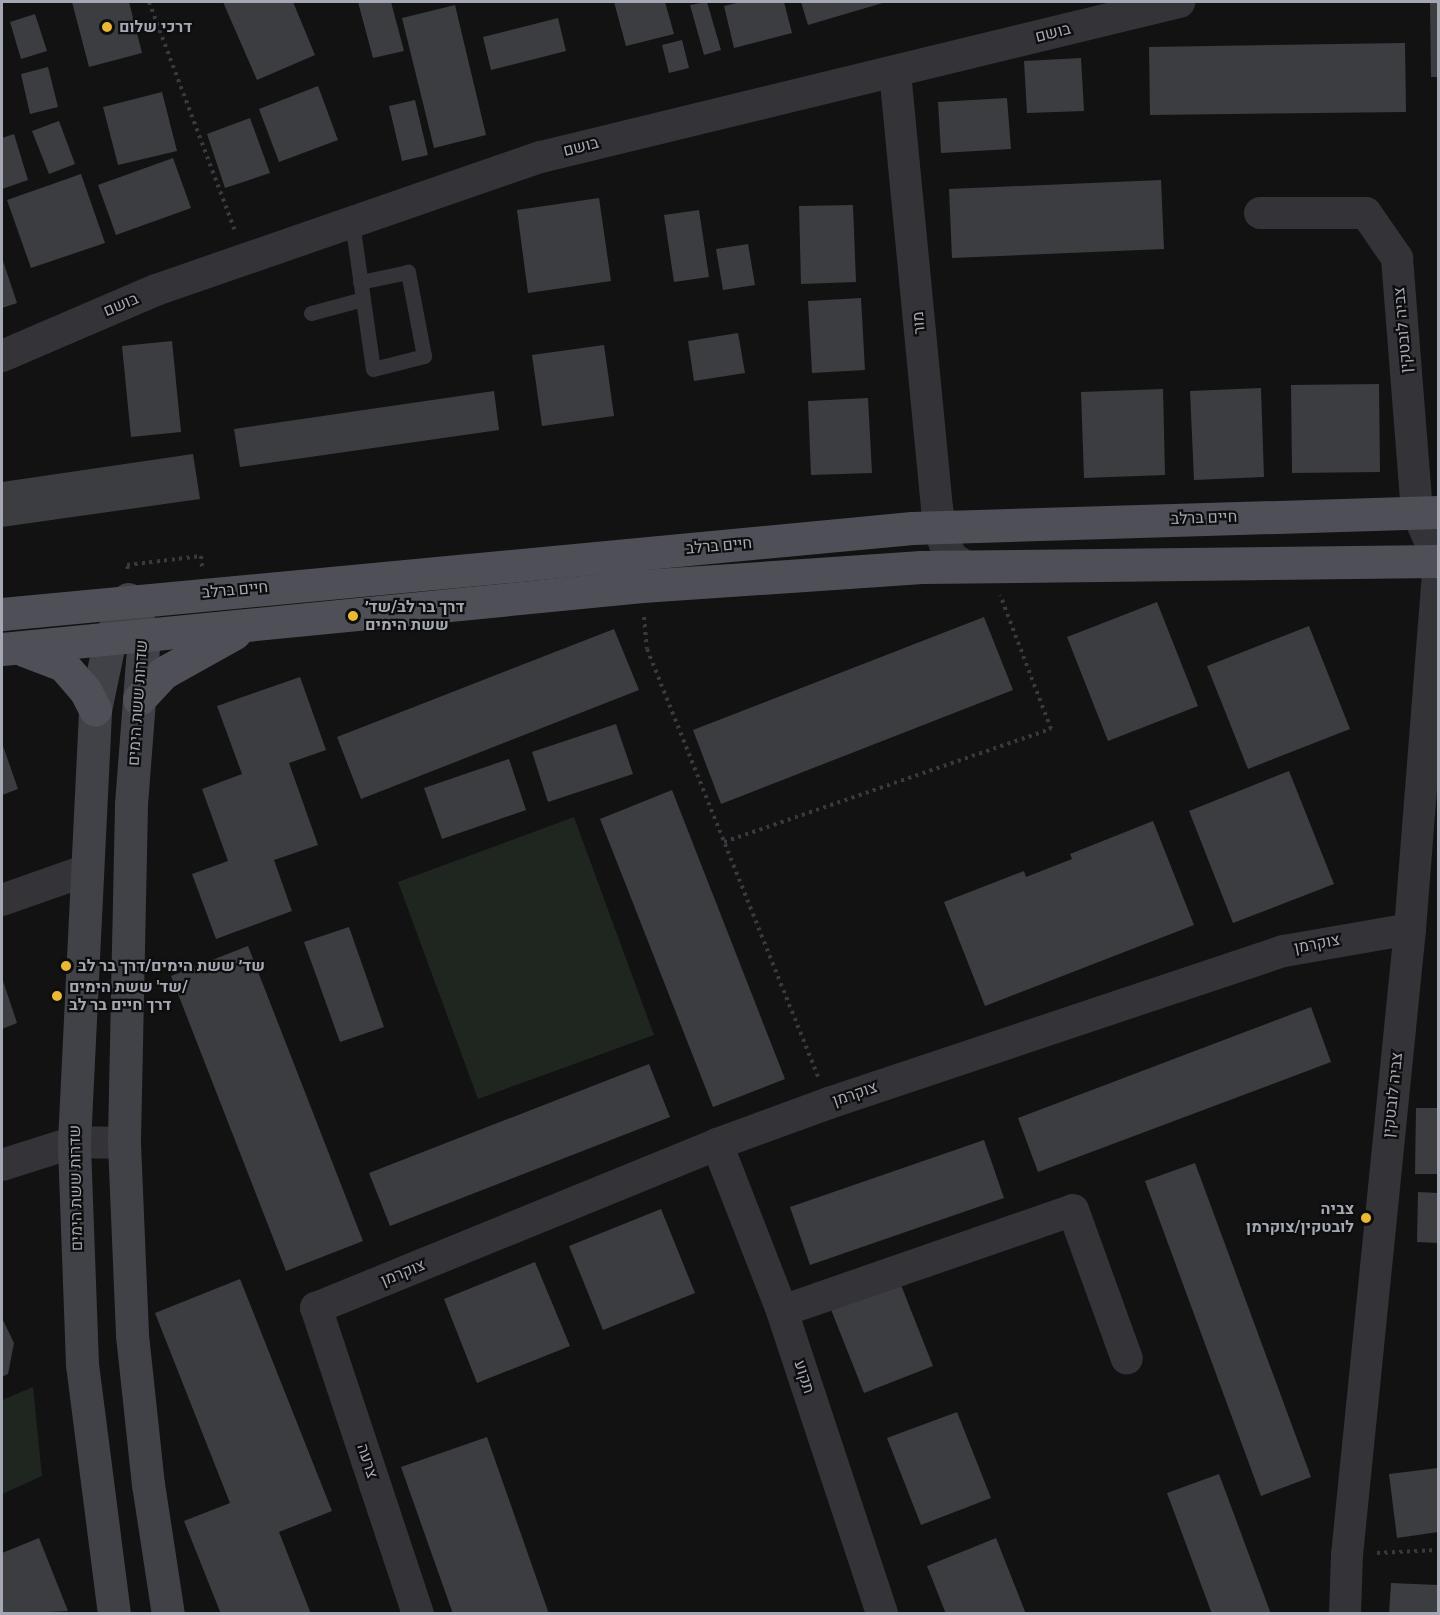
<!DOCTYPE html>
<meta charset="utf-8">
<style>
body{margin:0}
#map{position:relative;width:1440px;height:1615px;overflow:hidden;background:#121213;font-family:Roboto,Heebo,sans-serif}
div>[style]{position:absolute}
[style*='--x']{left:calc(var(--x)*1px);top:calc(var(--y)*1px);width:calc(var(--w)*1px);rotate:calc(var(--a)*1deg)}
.green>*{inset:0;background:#1e261f}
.building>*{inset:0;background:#3c3d40}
.path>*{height:4px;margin-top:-2px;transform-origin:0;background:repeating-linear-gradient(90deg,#393a3f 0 3px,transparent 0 7.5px)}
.lane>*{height:15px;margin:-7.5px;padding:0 7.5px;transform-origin:7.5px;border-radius:7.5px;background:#333338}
.street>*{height:32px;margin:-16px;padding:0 16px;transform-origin:16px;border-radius:16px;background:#333338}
.secondary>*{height:33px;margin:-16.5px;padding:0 16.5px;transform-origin:16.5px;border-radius:16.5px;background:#414248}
.primary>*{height:33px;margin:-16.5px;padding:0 16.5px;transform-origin:16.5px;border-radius:16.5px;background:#4f5057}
.dots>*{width:16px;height:16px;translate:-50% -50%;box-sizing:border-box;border:3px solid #0d0d0e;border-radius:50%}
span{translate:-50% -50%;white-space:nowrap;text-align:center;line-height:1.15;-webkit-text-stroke:4.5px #0d0d0e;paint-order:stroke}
.poi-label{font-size:16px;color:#a4a8b3;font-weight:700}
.left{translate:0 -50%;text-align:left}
.right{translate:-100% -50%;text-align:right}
.street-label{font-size:16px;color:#a4a8b3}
.frame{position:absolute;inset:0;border:3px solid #a4a8b3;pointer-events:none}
</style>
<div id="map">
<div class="green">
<div style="clip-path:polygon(574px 817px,654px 1035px,478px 1099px,398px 882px)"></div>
<div style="clip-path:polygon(33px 1387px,42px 1476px,2px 1494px,2px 1400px)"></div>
</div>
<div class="building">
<div style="clip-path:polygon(72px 2px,129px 2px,142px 53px,89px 67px)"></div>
<div style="clip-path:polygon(223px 2px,293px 2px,315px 55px,257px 80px)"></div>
<div style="clip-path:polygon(358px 2px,391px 2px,404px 51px,373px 58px)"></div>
<div style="clip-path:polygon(614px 2px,665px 2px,674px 34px,626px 46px)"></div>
<div style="clip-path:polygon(707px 2px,721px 50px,704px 55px,690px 5px)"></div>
<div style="clip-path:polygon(741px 2px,784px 2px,792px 33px,734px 48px,724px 6px)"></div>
<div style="clip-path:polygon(801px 2px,886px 2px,808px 25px)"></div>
<div style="clip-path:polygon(1430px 2px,1438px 2px,1438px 77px,1431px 77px)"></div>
<div style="clip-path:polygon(455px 5px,486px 135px,434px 148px,402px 18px)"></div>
<div style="clip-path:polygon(35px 14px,47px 51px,21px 59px,10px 22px)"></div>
<div style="clip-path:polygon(558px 18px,566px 51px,491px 70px,483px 37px)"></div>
<div style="clip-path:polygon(682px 40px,689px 68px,669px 73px,662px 45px)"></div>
<div style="clip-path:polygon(1405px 43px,1406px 112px,1150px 115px,1149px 47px)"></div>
<div style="clip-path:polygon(1081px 58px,1084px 111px,1027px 113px,1024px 61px)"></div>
<div style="clip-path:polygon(48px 67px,58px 107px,30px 114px,21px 74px)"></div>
<div style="clip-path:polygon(318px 86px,338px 140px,279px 162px,259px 109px)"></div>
<div style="clip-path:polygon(162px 92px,177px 151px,118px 165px,103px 107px)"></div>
<div style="clip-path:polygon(1007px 98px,1011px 149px,941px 153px,938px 102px)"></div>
<div style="clip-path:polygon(415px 100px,428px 155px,402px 161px,389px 106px)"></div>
<div style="clip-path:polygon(250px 118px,270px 173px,225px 188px,207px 134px)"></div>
<div style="clip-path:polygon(59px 121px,75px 164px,49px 174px,32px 131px)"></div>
<div style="clip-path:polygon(14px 134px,28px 180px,2px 189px,2px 138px)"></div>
<div style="clip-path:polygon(173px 158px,191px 208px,116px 235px,98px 185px)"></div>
<div style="clip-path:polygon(81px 174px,105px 243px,31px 268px,7px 200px)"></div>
<div style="clip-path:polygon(1161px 180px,1164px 249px,952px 258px,949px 189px)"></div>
<div style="clip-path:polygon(599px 198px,611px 281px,528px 293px,517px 210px)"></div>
<div style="clip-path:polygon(853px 205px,856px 282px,801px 284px,799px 206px)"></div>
<div style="clip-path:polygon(699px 210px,709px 277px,674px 282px,664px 215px)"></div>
<div style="clip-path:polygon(748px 244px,755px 285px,723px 290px,716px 249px)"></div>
<div style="clip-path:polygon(2px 258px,17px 303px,2px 308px)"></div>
<div style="clip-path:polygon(861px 298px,865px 370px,812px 373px,808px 301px)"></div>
<div style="clip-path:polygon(738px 333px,745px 373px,694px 381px,688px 341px)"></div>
<div style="clip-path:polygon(172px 341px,181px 432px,131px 437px,122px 346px)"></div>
<div style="clip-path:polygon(604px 345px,614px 416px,542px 426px,532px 355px)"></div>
<div style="clip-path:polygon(1379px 384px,1380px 472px,1292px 473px,1291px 385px)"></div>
<div style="clip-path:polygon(1261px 388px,1264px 477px,1194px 480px,1190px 391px)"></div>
<div style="clip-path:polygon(1163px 389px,1165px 475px,1084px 478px,1081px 392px)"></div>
<div style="clip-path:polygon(494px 391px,499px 430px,240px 467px,234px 429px)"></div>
<div style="clip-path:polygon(868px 398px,872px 473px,811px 475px,808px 401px)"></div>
<div style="clip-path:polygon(193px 454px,200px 499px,2px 527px,2px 482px)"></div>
<div style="clip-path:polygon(1157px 602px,1198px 706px,1108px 741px,1067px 637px)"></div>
<div style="clip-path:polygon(984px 617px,1013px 690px,721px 804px,693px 730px)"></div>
<div style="clip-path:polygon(1309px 626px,1350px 729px,1248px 769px,1207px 666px)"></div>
<div style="clip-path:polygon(614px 629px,639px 690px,361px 799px,337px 737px)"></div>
<div style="clip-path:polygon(300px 677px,326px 750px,289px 763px,318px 845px,274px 860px,292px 911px,216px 939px,192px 874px,228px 861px,202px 789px,242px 774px,217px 706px)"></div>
<div style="clip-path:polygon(616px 724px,633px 774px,548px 802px,532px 752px)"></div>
<div style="clip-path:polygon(2px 743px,18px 789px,2px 795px)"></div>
<div style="clip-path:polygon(509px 759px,526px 810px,442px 839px,424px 788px)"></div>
<div style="clip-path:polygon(1289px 771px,1334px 884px,1233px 923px,1189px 811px)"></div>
<div style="clip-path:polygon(672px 790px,785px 1079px,713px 1107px,600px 819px)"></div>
<div style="clip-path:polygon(1153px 821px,1194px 925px,985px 1006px,944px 902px,1024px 871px,1026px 877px,1072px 859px,1070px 854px)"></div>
<div style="clip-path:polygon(349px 927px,384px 1027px,340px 1042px,304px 942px)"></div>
<div style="clip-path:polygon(248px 946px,363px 1241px,286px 1271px,171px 976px)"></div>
<div style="clip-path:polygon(2px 978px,17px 1023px,2px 1029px)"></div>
<div style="clip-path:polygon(1311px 1007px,1331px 1062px,1038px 1172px,1018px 1118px)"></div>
<div style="clip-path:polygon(649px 1064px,670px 1117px,390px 1226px,369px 1173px)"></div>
<div style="clip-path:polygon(1416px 1108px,1438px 1108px,1438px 1174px,1415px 1174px)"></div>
<div style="clip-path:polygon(984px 1140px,1004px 1198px,810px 1265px,790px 1207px)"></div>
<div style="clip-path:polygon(1195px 1163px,1311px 1477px,1261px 1496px,1145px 1181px)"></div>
<div style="clip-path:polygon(1418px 1192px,1438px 1193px,1438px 1243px,1417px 1242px)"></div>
<div style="clip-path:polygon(661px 1209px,695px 1293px,603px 1330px,569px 1246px)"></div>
<div style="clip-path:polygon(535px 1262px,570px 1346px,477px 1383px,444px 1299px)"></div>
<div style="clip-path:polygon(240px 1279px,332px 1511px,279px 1532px,311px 1614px,221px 1614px,184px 1521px,230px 1503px,155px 1313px)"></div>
<div style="clip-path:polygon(899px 1280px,933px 1366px,864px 1393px,830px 1307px)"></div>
<div style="clip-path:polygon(2px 1318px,14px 1343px,8px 1374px,2px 1377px)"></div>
<div style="clip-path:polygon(957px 1412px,991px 1498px,921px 1525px,887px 1438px)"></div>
<div style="clip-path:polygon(487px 1437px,549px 1614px,453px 1614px,401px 1467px)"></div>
<div style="clip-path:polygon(1438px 1468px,1438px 1532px,1397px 1538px,1389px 1474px)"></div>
<div style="clip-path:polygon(1219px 1474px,1271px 1614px,1212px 1614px,1167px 1493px)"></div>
<div style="clip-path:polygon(39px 1538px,68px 1611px,2px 1614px,2px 1553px)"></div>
<div style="clip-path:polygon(996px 1538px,1026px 1614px,946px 1614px,927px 1566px)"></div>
<div style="clip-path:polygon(1391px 1583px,1438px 1585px,1438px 1614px,1389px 1614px)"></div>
</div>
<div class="path">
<div style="--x:149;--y:2;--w:247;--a:69.4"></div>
<div style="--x:128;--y:569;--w:4;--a:-104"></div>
<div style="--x:127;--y:565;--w:75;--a:-6.9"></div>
<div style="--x:201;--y:556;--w:11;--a:85"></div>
<div style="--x:644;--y:617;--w:32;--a:85"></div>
<div style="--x:647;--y:649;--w:461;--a:68.2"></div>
<div style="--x:724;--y:842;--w:346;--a:-19.1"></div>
<div style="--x:1051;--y:729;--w:143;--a:-110.8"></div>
<div style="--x:1377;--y:1553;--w:61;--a:-2.8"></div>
</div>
<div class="lane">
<div style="--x:352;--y:222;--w:148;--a:81.9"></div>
<div style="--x:373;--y:369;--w:53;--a:-14.3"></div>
<div style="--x:424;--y:356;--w:86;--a:-100.8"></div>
<div style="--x:408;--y:272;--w:49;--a:168.2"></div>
<div style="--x:311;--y:313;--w:54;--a:-15.1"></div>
</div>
<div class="street">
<div style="--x:895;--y:72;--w:438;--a:84.5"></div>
<div style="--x:937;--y:508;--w:35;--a:78"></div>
<div style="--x:944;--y:542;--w:18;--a:63"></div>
<div style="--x:952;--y:558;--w:13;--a:32"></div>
<div style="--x:1260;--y:213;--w:106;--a:0"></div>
<div style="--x:1366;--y:213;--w:55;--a:55.4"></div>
<div style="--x:1397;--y:258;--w:255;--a:85.5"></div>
<div style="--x:1417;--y:512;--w:51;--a:65.9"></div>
<div style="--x:2;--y:356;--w:168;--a:-23.2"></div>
<div style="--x:156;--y:290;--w:407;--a:-19.1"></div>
<div style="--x:541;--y:157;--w:657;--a:-13.66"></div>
<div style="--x:2;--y:900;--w:90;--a:-19.4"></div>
<div style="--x:717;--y:1144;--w:179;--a:68.7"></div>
<div style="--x:782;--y:1311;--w:319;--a:71.7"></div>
<div style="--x:2;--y:1165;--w:76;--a:-17.7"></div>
<div style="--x:74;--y:1142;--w:50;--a:1.1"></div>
<div style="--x:782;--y:1311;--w:308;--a:-19.1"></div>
<div style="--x:1073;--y:1210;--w:158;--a:70.1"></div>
<div style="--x:418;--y:1614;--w:323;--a:-108.4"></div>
<div style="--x:316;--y:1308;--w:433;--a:-22.2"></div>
<div style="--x:717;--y:1144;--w:119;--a:-20.1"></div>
<div style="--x:829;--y:1103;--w:480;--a:-18.5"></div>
<div style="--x:1284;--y:951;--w:128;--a:-9.9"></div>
<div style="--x:1345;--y:1614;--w:59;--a:-88.1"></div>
<div style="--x:1347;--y:1555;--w:629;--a:-84.25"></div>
<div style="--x:1410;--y:929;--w:354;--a:-85.5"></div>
</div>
<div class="secondary">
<div style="--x:133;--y:609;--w:28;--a:67"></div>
<div style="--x:144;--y:635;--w:170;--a:94.4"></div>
<div style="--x:131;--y:805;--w:338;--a:91.2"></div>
<div style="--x:124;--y:1143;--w:192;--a:87.6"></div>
<div style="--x:132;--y:1335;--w:150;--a:83.9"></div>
<div style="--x:148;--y:1484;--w:132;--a:81.3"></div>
<div style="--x:114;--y:1614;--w:252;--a:-97.3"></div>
<div style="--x:82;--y:1364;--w:222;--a:-92.1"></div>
<div style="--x:74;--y:1142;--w:433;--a:-87.2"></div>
<div style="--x:95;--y:710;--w:74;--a:-78.2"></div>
<div style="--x:110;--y:638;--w:43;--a:-65.2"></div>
</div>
<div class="primary">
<div style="--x:2;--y:614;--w:914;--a:-5.4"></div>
<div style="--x:912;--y:528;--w:526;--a:-1.74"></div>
<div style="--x:2;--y:649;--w:643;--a:-5.62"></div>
<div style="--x:642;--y:586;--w:280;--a:-3.9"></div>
<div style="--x:921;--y:567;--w:517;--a:-0.66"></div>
<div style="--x:24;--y:650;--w:42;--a:21"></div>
<div style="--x:63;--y:665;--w:33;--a:49"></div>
<div style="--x:85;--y:690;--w:22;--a:63"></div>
<div style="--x:139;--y:699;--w:35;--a:-47"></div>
<div style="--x:163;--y:673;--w:82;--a:-29.1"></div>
</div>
<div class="dots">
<div style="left:107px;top:27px;background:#e9b834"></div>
<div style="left:353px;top:616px;background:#e9b834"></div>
<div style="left:66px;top:966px;background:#e9b834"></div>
<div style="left:57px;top:996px;background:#e9b834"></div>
<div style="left:1366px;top:1218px;background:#e9b834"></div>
</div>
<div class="poi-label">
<span class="left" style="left:119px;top:27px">דרכי שלום</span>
<span class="left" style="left:365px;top:616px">דרך בר לב/שד׳<br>ששת הימים</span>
<span class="left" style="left:78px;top:966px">שד׳ ששת הימים/דרך בר לב</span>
<span class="left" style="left:69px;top:996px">שד' ששת הימים/<br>דרך חיים בר לב</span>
<span class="right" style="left:1354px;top:1218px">צביה<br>לובטקין/צוקרמן</span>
</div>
<div class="street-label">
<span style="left:1053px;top:33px;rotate:-14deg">בושם</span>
<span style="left:581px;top:147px;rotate:-14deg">בושם</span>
<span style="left:121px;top:305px;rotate:-23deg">בושם</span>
<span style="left:919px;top:323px;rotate:-95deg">מור</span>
<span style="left:1403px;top:330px;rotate:-95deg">צביה לובטקין</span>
<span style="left:1204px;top:518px;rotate:-2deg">חיים ברלב</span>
<span style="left:719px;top:546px;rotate:-5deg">חיים ברלב</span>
<span style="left:235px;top:590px;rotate:-5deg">חיים ברלב</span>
<span style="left:138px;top:703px;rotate:-86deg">שדרות ששת הימים</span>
<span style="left:1317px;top:944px;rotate:-11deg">צוקרמן</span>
<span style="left:855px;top:1094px;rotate:-19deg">צוקרמן</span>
<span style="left:1393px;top:1095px;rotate:-84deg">צביה לובטקין</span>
<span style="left:76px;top:1188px;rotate:-91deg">שדרות ששת הימים</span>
<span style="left:403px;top:1273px;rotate:-22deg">צוקרמן</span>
<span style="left:804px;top:1377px;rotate:72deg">תקוע</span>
<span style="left:367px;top:1461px;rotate:72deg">צרעה</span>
</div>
<div class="frame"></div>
</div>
